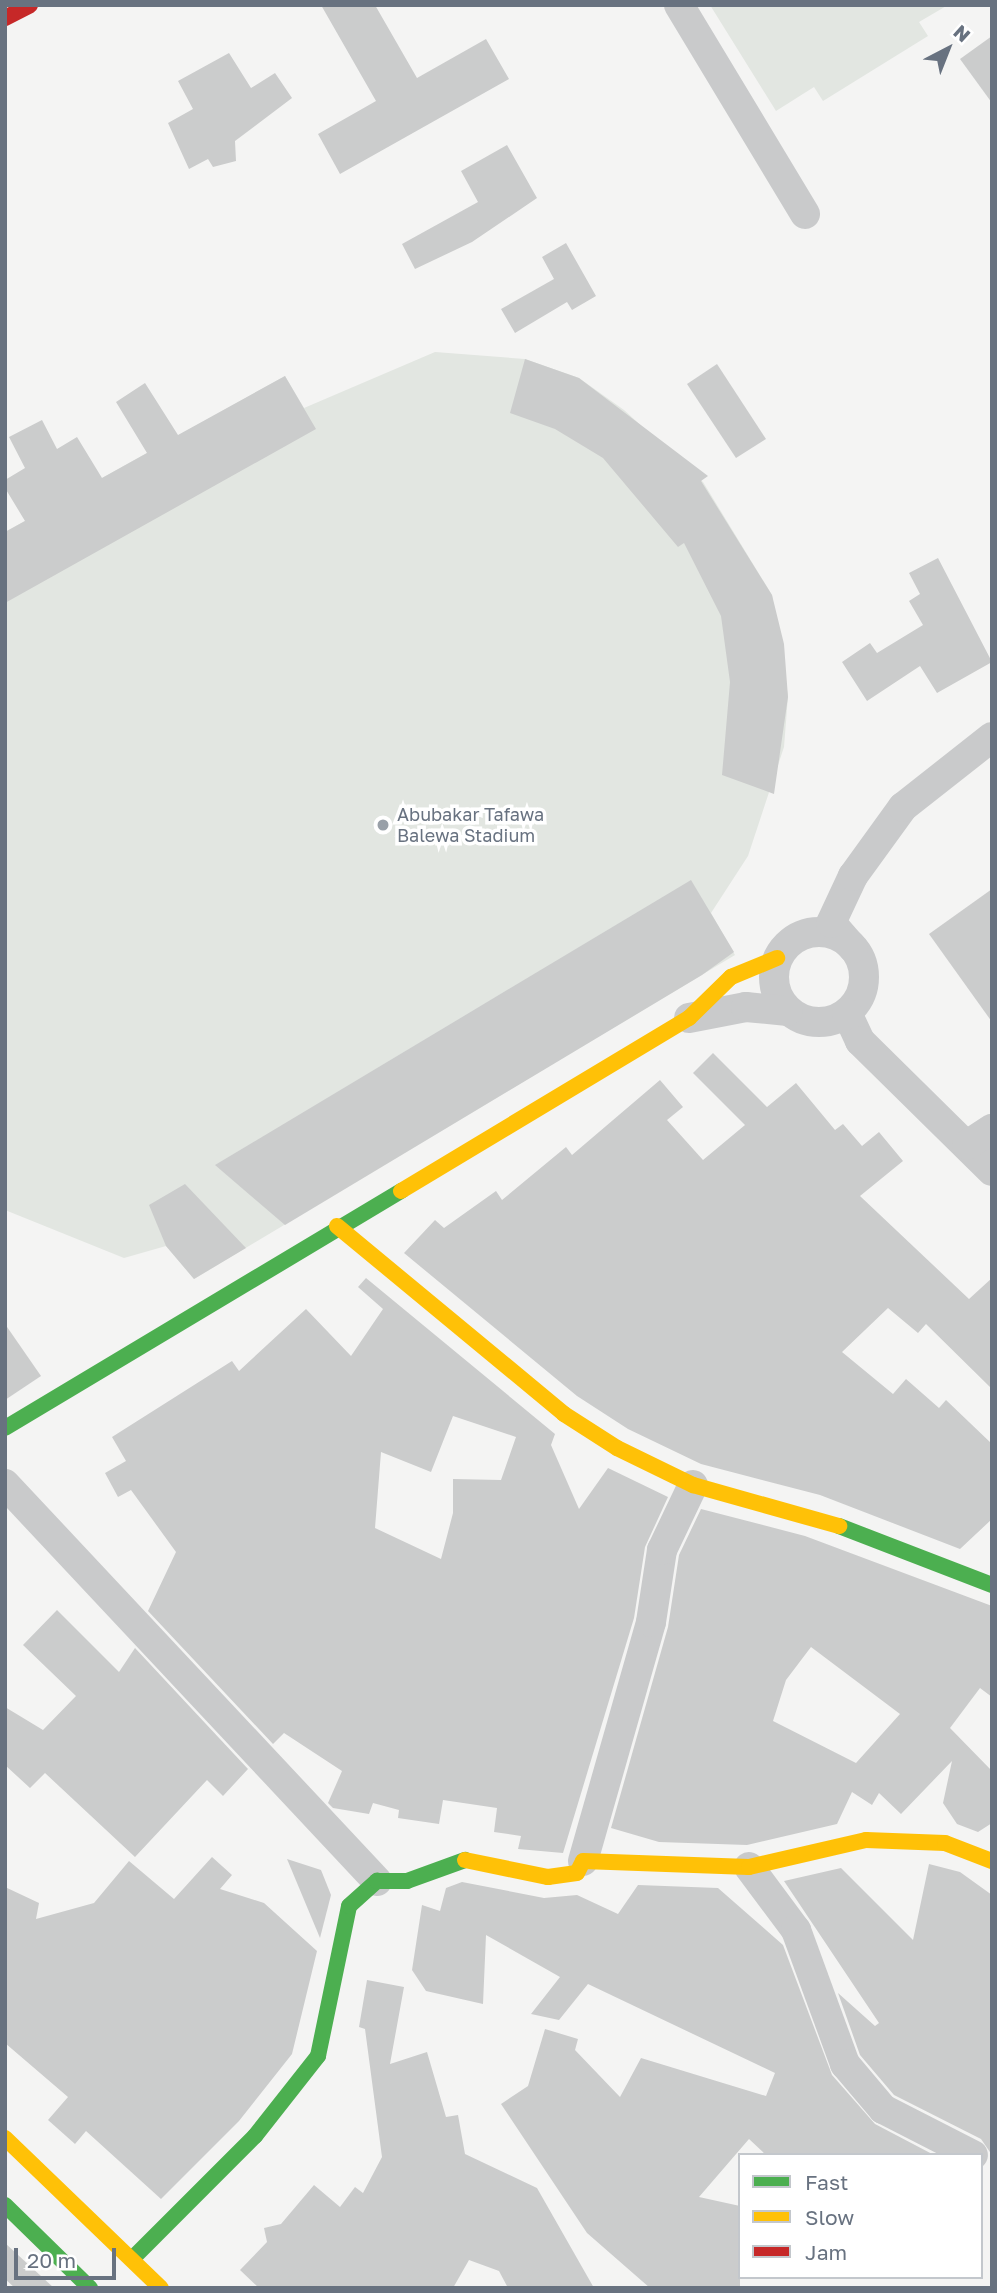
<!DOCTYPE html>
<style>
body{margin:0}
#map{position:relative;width:997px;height:2293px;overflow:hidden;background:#f4f4f3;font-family:"Golos Text",sans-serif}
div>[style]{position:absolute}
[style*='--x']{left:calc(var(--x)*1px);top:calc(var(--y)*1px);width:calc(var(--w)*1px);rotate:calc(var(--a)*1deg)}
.green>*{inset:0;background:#e2e6e1}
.building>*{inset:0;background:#cbcccc}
.street>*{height:30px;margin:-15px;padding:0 15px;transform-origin:15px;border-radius:15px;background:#c9cacb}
.street>.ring{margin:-15px;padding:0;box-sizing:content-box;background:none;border:30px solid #c9cacb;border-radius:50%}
.fast>*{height:16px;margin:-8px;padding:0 8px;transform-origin:8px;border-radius:8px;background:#4caf50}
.slow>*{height:16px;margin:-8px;padding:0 8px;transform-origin:8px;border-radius:8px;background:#ffc107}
.jam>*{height:16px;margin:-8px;padding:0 8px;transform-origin:8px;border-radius:8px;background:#c62828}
.dots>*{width:19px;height:19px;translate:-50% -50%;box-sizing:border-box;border:4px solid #fff;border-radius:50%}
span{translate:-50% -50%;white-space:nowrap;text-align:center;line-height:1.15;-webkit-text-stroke:7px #fff;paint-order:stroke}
.poi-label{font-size:18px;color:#687280}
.left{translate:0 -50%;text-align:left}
.frame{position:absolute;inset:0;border:7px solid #687280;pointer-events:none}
.legend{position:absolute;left:738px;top:2153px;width:245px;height:126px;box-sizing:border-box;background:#fff;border:2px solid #c3c7cc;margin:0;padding:9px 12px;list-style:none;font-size:21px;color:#687280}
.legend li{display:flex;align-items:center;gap:14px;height:35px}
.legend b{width:35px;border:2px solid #c3c7cc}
.north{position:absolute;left:913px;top:14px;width:70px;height:70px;-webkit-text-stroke:5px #fff;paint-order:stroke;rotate:42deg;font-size:19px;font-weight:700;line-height:28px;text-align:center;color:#687280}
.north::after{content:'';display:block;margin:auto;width:24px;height:32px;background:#687280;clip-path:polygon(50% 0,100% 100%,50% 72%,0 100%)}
.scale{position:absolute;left:14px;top:2248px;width:102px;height:32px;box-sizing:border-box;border:4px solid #687280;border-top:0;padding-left:9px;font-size:21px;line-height:24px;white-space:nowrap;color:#687280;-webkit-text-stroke:5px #fff;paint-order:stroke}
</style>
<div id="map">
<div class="green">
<div style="clip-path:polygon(710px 5px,948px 5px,919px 22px,928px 36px,823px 101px,814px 87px,776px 111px)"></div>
<div style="clip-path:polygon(435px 352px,525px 359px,579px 378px,624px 410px,703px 482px,772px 595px,788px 696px,784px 747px,748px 856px,711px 913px,735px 955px,194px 1279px,166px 1246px,124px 1258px,5px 1210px,5px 532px,285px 376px,304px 408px)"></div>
</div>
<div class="building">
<div style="clip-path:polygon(321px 5px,375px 5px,417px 78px,486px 39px,509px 79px,340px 174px,318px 134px,376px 101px)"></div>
<div style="clip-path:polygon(992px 36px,992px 103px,960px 59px)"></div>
<div style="clip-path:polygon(229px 53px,251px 88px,275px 73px,292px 98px,235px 141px,236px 161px,213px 167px,208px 159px,189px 169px,168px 123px,193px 109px,178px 81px)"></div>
<div style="clip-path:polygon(507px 145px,537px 198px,472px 242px,415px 269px,402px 244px,478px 202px,461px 171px)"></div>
<div style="clip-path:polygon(566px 243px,596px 296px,572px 310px,567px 302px,515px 333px,501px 309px,554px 279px,542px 257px)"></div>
<div style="clip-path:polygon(525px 359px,579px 378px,708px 476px,701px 481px,772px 595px,784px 644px,788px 697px,774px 794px,722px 775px,730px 682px,721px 616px,684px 543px,678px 547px,603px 458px,555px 429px,510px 413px)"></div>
<div style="clip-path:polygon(717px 364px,766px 439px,736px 458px,687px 384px)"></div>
<div style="clip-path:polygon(285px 376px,316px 429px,5px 603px,5px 532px,25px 521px,5px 488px,5px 480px,25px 468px,9px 437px,42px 420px,57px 449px,77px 437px,102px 478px,147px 453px,116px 402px,145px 383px,178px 435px)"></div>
<div style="clip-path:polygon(938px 558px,992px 662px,937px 693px,920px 666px,867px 701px,842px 662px,870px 643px,877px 653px,923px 625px,909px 601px,920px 594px,909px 573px)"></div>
<div style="clip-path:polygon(691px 880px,734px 952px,702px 975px,285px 1225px,215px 1165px)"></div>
<div style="clip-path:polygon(992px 889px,992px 1022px,929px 934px)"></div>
<div style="clip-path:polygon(713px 1053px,767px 1107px,796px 1083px,835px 1130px,843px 1124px,862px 1146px,879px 1132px,903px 1161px,860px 1196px,969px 1299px,992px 1278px,992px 1389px,926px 1324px,918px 1333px,888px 1308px,842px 1352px,893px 1394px,906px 1379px,939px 1408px,946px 1400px,992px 1444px,992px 1519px,960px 1549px,820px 1495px,701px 1464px,628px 1429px,577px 1396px,404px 1253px,435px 1220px,444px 1228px,496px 1191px,502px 1200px,566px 1147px,572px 1155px,660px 1080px,683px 1107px,667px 1120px,703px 1160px,745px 1125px,693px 1073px)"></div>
<div style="clip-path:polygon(185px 1184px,246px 1248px,194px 1279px,166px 1246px,149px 1205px)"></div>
<div style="clip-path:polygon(evenodd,366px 1278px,555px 1434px,551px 1445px,579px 1509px,608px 1468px,668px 1497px,645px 1547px,634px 1618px,563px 1853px,518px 1849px,521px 1836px,494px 1832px,497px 1808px,443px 1800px,439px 1824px,398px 1818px,399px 1810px,373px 1803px,369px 1814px,333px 1808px,328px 1803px,342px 1771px,284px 1733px,273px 1744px,148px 1611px,176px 1552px,131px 1490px,118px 1497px,105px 1473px,126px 1461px,112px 1437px,232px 1361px,239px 1371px,306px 1309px,351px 1356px,383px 1309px,358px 1287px,366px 1278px,453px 1416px,516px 1437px,501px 1480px,453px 1479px,453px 1513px,441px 1559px,375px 1528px,381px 1452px,431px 1472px,453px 1416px)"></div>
<div style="clip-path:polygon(5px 1324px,41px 1376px,5px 1400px)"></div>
<div style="clip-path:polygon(evenodd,701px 1509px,805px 1536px,992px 1606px,992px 1697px,980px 1688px,950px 1728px,992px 1771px,992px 1823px,978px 1832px,957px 1824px,943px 1803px,952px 1761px,901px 1814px,879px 1793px,872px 1805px,852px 1792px,837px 1824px,747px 1845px,659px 1842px,611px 1828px,668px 1627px,679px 1555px,701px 1509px,811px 1647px,900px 1714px,856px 1763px,773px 1721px,786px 1680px,811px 1647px)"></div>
<div style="clip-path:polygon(57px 1610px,119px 1672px,135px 1648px,248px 1769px,223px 1796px,207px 1780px,135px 1857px,45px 1773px,30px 1788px,5px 1765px,5px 1707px,43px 1730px,76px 1696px,23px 1645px)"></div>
<div style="clip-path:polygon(212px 1857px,232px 1875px,220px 1889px,264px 1903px,317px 1951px,292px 2054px,239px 2121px,161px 2199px,86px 2131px,75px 2144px,48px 2120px,68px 2097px,5px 2043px,5px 1887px,39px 1903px,36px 1919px,94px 1903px,129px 1861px,174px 1899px)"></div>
<div style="clip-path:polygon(287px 1859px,321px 1870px,331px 1895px,320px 1938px)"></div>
<div style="clip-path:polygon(929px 1864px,960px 1872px,992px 1895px,992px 2155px,981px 2139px,894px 2095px,860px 2055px,838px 1993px,875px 2026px,879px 2023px,784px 1881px,841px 1868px,913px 1940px)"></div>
<div style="clip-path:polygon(462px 1882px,544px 1898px,577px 1895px,618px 1914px,638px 1885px,718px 1888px,783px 1945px,832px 2075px,875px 2124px,934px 2155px,766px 2155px,749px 2139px,699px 2197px,740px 2206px,740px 2288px,650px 2288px,587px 2233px,501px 2104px,528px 2086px,545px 2029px,578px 2039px,575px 2050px,620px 2097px,641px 2058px,766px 2096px,775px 2073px,588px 1984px,559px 2020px,531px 2014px,560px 1977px,486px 1935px,483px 2004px,426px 1991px,412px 1970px,422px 1905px,440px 1911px,446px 1888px)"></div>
<div style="clip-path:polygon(367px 1980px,404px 1987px,390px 2064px,427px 2052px,446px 2117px,458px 2115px,465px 2154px,537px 2188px,594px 2288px,508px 2288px,499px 2271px,469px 2260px,453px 2288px,259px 2288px,240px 2270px,267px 2242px,264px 2228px,281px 2224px,314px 2185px,340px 2207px,355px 2187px,363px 2193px,382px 2157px,365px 2029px,359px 2027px)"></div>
<div style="clip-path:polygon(5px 2243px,54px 2288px,15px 2288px,5px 2279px)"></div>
</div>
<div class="street">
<div style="--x:679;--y:5;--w:244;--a:58.9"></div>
<div class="ring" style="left:774px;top:932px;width:60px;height:60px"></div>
<div style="--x:853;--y:948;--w:33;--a:-131"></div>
<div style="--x:831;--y:923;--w:52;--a:-64.9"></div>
<div style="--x:853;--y:876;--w:85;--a:-54.1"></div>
<div style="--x:903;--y:807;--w:113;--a:-38.2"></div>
<div style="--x:847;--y:1013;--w:31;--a:65"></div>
<div style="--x:860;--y:1041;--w:185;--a:44.6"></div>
<div style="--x:689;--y:1018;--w:58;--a:-10.9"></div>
<div style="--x:746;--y:1007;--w:42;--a:5.4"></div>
<div style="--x:967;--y:1145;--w:30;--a:-33"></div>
<div style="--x:5;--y:1484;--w:544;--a:46.86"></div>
<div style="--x:583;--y:1861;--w:248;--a:-74.1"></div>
<div style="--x:651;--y:1622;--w:73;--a:-81.3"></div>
<div style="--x:662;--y:1550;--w:72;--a:-64.5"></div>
<div style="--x:749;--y:1867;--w:79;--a:53.3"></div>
<div style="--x:796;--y:1930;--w:143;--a:69.9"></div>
<div style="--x:845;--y:2064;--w:59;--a:49.8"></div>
<div style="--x:883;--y:2109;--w:101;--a:27.1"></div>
</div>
<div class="fast">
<div style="--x:5;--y:1428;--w:462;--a:-30.9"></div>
<div style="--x:839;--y:1526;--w:164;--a:21.1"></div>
<div style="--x:5;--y:2205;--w:119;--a:44.3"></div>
<div style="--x:132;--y:2259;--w:174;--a:-45"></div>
<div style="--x:255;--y:2136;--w:102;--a:-51.8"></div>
<div style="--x:318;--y:2056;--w:153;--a:-78.3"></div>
<div style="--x:349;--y:1906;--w:38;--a:-42"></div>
<div style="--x:377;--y:1881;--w:30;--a:0"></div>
<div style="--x:407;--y:1881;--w:62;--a:-19.9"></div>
</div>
<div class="slow">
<div style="--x:401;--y:1191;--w:336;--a:-31"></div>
<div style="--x:689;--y:1018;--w:59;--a:-44.3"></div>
<div style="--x:731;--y:977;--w:50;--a:-22.4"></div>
<div style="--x:337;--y:1226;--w:295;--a:39.6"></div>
<div style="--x:564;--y:1414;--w:63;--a:32.7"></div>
<div style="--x:617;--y:1448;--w:85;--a:26"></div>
<div style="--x:693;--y:1485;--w:152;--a:15.7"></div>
<div style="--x:465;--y:1860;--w:85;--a:11.6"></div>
<div style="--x:548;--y:1877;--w:29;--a:-8"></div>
<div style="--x:577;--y:1873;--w:13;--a:-63"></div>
<div style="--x:583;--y:1861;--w:166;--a:2.1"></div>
<div style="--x:749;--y:1867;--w:120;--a:-13"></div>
<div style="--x:866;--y:1840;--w:79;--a:2.2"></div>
<div style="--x:945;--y:1843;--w:50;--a:21"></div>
<div style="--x:5;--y:2138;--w:216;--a:43.9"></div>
</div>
<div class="jam">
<div style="--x:5;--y:18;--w:28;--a:-27"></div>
</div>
<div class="dots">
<div style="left:383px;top:825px;background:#99a0a8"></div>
</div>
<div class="poi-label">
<span class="left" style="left:397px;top:825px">Abubakar Tafawa<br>Balewa Stadium</span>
</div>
<div class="frame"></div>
<ul class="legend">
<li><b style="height:9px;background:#4caf50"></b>Fast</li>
<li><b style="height:9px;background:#ffc107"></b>Slow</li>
<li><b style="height:9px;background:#c62828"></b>Jam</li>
</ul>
<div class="north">N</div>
<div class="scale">20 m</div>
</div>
